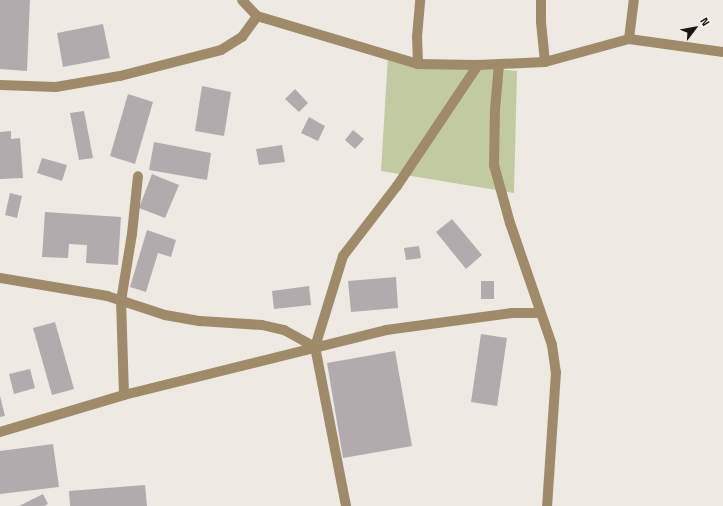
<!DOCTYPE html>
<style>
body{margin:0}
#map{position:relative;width:723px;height:506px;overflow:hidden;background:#efe9e4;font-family:"Titillium Web",sans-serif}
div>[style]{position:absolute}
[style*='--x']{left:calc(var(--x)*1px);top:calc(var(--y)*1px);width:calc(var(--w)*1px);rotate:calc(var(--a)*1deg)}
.green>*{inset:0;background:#c2caa1}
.building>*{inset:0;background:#b2abae}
.minor>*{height:10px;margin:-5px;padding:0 5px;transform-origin:5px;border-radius:5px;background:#9f8b6a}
span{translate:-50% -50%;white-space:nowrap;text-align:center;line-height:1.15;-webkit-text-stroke:3.5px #fcf6f1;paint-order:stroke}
.north{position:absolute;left:675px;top:8px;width:40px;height:40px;-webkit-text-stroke:3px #fcf6f1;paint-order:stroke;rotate:58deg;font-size:11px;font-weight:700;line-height:16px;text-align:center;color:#181614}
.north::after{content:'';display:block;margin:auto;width:14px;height:18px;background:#181614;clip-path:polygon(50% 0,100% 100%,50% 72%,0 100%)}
</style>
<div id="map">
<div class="green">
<div style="clip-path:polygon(388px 56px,517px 71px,514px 193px,381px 171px)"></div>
</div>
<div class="building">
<div style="clip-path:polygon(0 0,30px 0,27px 71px,0 69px)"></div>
<div style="clip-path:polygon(103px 24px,110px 58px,63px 67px,57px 33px)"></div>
<div style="clip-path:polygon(202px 86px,231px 92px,224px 136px,195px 131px)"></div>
<div style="clip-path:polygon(295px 89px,308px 103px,299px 112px,285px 99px)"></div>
<div style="clip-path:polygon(128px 94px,153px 102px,135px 164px,110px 156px)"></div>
<div style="clip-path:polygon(84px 111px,93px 158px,79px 160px,70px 113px)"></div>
<div style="clip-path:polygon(309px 117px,325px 126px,318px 141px,301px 133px)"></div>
<div style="clip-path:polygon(353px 130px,364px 139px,355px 149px,345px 140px)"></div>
<div style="clip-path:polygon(11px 131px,11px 139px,20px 138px,23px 178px,0 179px,0 132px)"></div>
<div style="clip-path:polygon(154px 142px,211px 153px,207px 180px,149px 170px)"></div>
<div style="clip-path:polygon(282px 145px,285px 162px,259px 165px,256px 149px)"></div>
<div style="clip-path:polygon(42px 158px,67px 165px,62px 181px,37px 173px)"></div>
<div style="clip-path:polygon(152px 174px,179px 185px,165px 218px,139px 208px)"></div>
<div style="clip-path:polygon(10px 193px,22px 196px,17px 218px,5px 215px)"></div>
<div style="clip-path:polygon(45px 212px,121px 217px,118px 265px,86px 263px,87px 245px,69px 244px,68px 258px,42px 257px)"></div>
<div style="clip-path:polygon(452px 219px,482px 255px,466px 269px,436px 232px)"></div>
<div style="clip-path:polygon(147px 230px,176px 240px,171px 257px,158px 253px,146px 292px,130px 287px)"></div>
<div style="clip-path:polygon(419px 246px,421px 258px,406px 260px,404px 248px)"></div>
<div style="clip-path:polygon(396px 277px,398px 308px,351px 312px,348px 281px)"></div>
<div style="clip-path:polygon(481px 281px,494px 281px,494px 299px,481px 299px)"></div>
<div style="clip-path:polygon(309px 286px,311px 305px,274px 309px,272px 291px)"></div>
<div style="clip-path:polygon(55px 322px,74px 389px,52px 395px,33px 328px)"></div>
<div style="clip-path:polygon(481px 334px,507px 338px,497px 406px,471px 402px)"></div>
<div style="clip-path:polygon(395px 351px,412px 446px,343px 458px,327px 363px)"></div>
<div style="clip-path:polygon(30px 369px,35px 388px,14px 394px,9px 374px)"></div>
<div style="clip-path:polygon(0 396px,5px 416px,0 417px)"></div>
<div style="clip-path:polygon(53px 444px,59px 487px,0 494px,0 451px)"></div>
<div style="clip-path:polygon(145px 485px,147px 506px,70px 506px,69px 491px)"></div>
<div style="clip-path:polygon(43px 494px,48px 504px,44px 506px,19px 506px)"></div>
</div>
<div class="minor">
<div style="--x:242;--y:0;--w:22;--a:47"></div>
<div style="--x:257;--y:16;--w:168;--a:16.6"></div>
<div style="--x:418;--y:64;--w:60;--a:1"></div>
<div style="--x:478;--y:65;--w:67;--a:-2.6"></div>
<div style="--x:545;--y:62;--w:87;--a:-15.3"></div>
<div style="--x:629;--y:39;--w:95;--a:7.9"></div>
<div style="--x:541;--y:0;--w:22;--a:90"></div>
<div style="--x:541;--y:22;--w:40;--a:84.3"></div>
<div style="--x:629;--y:39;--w:39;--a:-83"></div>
<div style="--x:418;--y:64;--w:27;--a:-92"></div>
<div style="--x:417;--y:37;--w:37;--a:-85"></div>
<div style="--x:499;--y:64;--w:46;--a:95"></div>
<div style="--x:495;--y:110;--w:55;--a:91"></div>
<div style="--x:494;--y:165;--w:60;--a:74.6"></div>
<div style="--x:510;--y:223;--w:129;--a:71"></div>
<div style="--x:552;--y:345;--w:27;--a:82"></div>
<div style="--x:556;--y:372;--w:134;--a:93.8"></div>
<div style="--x:0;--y:85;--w:56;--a:2"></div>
<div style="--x:56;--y:87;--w:65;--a:-9.8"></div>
<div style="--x:120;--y:76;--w:104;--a:-14.4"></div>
<div style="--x:221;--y:50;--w:25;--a:-32"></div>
<div style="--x:242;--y:37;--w:26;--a:-54"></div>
<div style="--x:0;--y:278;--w:109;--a:9.5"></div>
<div style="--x:107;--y:296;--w:61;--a:18.1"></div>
<div style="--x:165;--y:315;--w:36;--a:10"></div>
<div style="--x:200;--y:321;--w:62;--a:3.7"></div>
<div style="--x:262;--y:325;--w:23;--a:13"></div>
<div style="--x:284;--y:330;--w:35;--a:29"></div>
<div style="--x:124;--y:395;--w:94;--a:-91.8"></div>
<div style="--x:121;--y:301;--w:68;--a:-80.7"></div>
<div style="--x:132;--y:234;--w:58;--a:-84.1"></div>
<div style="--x:0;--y:432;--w:129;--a:-16.6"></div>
<div style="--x:124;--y:395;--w:270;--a:-13.9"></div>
<div style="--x:386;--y:330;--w:127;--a:-7.7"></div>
<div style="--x:512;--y:313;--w:28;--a:0"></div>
<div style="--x:346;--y:506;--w:162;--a:-101"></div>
<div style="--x:315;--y:347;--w:95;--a:-72.9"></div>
<div style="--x:343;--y:256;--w:88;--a:-52.4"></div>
<div style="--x:397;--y:186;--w:146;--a:-56.2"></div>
</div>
<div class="north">N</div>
</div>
